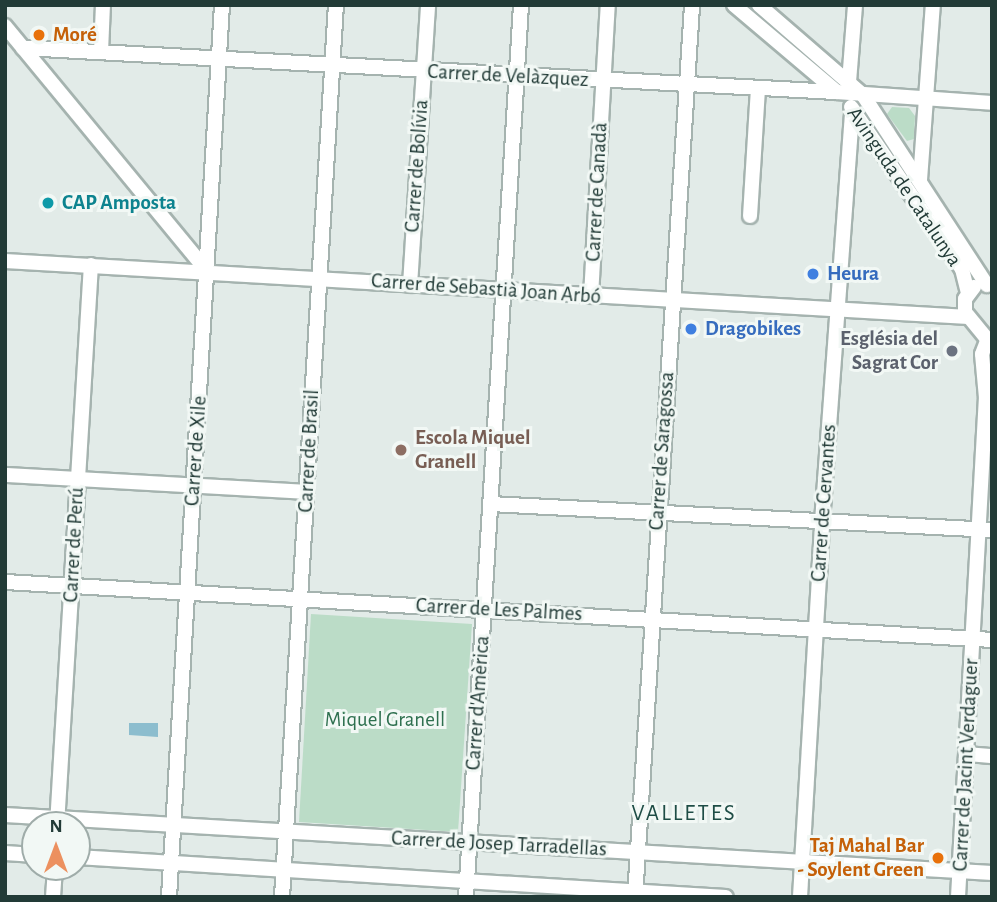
<!DOCTYPE html>
<meta charset="utf-8">
<style>
body{margin:0}
#map{position:relative;width:997px;height:902px;overflow:hidden;background:#e2ebe8;font-family:"Alegreya Sans",sans-serif}
div>[style]{position:absolute}
[style*='--x']{left:calc(var(--x)*1px);top:calc(var(--y)*1px);width:calc(var(--w)*1px);rotate:calc(var(--a)*1deg)}
.green>*{inset:0;background:#bbdcc7}
.water>*{inset:0;background:#8cbdce}
.roads{filter:drop-shadow(2px 0 #a5b3af) drop-shadow(-2px 0 #a5b3af) drop-shadow(0 2px #a5b3af) drop-shadow(0 -2px #a5b3af)}
.street>*{height:14px;margin:-7px;padding:0 7px;transform-origin:7px;border-radius:7px;background:#fff}
.dots>*{width:19px;height:19px;translate:-50% -50%;box-sizing:border-box;border:4px solid #f2f8f5;border-radius:50%}
span{translate:-50% -50%;white-space:nowrap;text-align:center;line-height:1.15;-webkit-text-stroke:6px #f2f8f5;paint-order:stroke}
.food-label{font-size:21px;color:#c56008;font-weight:700}
.left{translate:0 -50%;text-align:left}
.right{translate:-100% -50%;text-align:right}
.street-label{font-size:21px;color:#223b37}
.culture-label{font-size:21px;color:#0d838f;font-weight:700}
.shop-label{font-size:21px;color:#366cbe;font-weight:700}
.worship-label{font-size:21px;color:#5b616d;font-weight:700}
.education-label{font-size:21px;color:#785e54;font-weight:700}
.park-label{font-size:21px;color:#2e704f}
.neighbourhood-label{font-size:23px;color:#1f4d46;letter-spacing:2px}
.frame{position:absolute;inset:0;border:7px solid #223b37;pointer-events:none}
.north{position:absolute;left:21px;top:811px;width:70px;height:70px;box-sizing:border-box;background:#f2f8f5;border:2px solid #9faca9;border-radius:50%;rotate:0deg;font-size:19px;font-weight:700;line-height:28px;text-align:center;color:#223b37}
.north::after{content:'';display:block;margin:auto;width:24px;height:32px;background:#ec905f;clip-path:polygon(50% 0,100% 100%,50% 72%,0 100%)}
</style>
<div id="map">
<div class="green">
<div style="clip-path:polygon(892px 107px,909px 108px,915px 116px,914px 139px,907px 141px,887px 114px)"></div>
<div style="clip-path:polygon(311px 614px,472px 624px,458px 832px,299px 822px)"></div>
</div>
<div class="water">
<div style="clip-path:polygon(129px 723px,158px 723px,158px 737px,129px 735px)"></div>
</div>
<div class="roads">
<div class="street">
<div style="--x:734;--y:5;--w:135;--a:40.2"></div>
<div style="--x:759;--y:5;--w:138;--a:40.9"></div>
<div style="--x:863;--y:95;--w:227;--a:56.9"></div>
<div style="--x:5;--y:26;--w:319;--a:50.5"></div>
<div style="--x:23;--y:48;--w:814;--a:3.1"></div>
<div style="--x:836;--y:92;--w:156;--a:4"></div>
<div style="--x:101;--y:52;--w:47;--a:-87.6"></div>
<div style="--x:849;--y:82;--w:77;--a:-85.5"></div>
<div style="--x:851;--y:107;--w:196;--a:55.6"></div>
<div style="--x:962;--y:269;--w:25;--a:76"></div>
<div style="--x:920;--y:180;--w:175;--a:-85.8"></div>
<div style="--x:750;--y:216;--w:126;--a:-86.4"></div>
<div style="--x:5;--y:261;--w:965;--a:3.33"></div>
<div style="--x:410;--y:285;--w:281;--a:-86.3"></div>
<div style="--x:974;--y:287;--w:15;--a:127"></div>
<div style="--x:965;--y:299;--w:13;--a:90"></div>
<div style="--x:965;--y:312;--w:43;--a:50.7"></div>
<div style="--x:591;--y:296;--w:291;--a:-86.7"></div>
<div style="--x:5;--y:475;--w:301;--a:3.2"></div>
<div style="--x:490;--y:504;--w:503;--a:2.96"></div>
<div style="--x:5;--y:582;--w:989;--a:3.36"></div>
<div style="--x:967;--y:754;--w:25;--a:5"></div>
<div style="--x:5;--y:815;--w:989;--a:3.36"></div>
<div style="--x:57;--y:825;--w:561;--a:-86.53"></div>
<div style="--x:5;--y:853;--w:30;--a:4"></div>
<div style="--x:77;--y:857;--w:650;--a:3.53"></div>
<div style="--x:53;--y:897;--w:30;--a:-86"></div>
<div style="--x:169;--y:897;--w:894;--a:-86.6"></div>
<div style="--x:282;--y:897;--w:894;--a:-86.54"></div>
<div style="--x:466;--y:897;--w:894;--a:-86.47"></div>
<div style="--x:635;--y:897;--w:894;--a:-86.34"></div>
<div style="--x:800;--y:897;--w:376;--a:-86.6"></div>
<div style="--x:822;--y:522;--w:414;--a:-85.8"></div>
<div style="--x:958;--y:897;--w:500;--a:-86.8"></div>
<div style="--x:986;--y:398;--w:44;--a:-95.2"></div>
<div style="--x:982;--y:354;--w:14;--a:-69"></div>
</div>
</div>
<div class="dots">
<div style="left:39px;top:35px;background:#e8710a"></div>
<div style="left:48px;top:203px;background:#0f9aa8"></div>
<div style="left:813px;top:274px;background:#3f7fe0"></div>
<div style="left:691px;top:329px;background:#3f7fe0"></div>
<div style="left:952px;top:351px;background:#6b7280"></div>
<div style="left:401px;top:450px;background:#8d6e63"></div>
<div style="left:938px;top:858px;background:#e8710a"></div>
</div>
<div class="food-label">
<span class="left" style="left:53px;top:35px">Moré</span>
<span class="right" style="left:924px;top:858px">Taj Mahal Bar<br>- Soylent Green</span>
</div>
<div class="street-label">
<span style="left:508px;top:76px;rotate:3deg">Carrer de Velàzquez</span>
<span style="left:417px;top:166px;rotate:-86deg">Carrer de Bolívia</span>
<span style="left:904px;top:187px;rotate:56deg">Avinguda de Catalunya</span>
<span style="left:597px;top:192px;rotate:-87deg">Carrer de Canadà</span>
<span style="left:486px;top:289px;rotate:4deg">Carrer de Sebastià Joan Arbó</span>
<span style="left:196px;top:451px;rotate:-86deg">Carrer de Xile</span>
<span style="left:309px;top:451px;rotate:-87deg">Carrer de Brasil</span>
<span style="left:662px;top:451px;rotate:-86deg">Carrer de Saragossa</span>
<span style="left:824px;top:503px;rotate:-86deg">Carrer de Cervantes</span>
<span style="left:74px;top:545px;rotate:-87deg">Carrer de Perú</span>
<span style="left:499px;top:610px;rotate:3deg">Carrer de Les Palmes</span>
<span style="left:478px;top:703px;rotate:-86deg">Carrer d'Amèrica</span>
<span style="left:966px;top:765px;rotate:-87deg">Carrer de Jacint Verdaguer</span>
<span style="left:499px;top:844px;rotate:3deg">Carrer de Josep Tarradellas</span>
</div>
<div class="culture-label">
<span class="left" style="left:62px;top:203px">CAP Amposta</span>
</div>
<div class="shop-label">
<span class="left" style="left:827px;top:274px">Heura</span>
<span class="left" style="left:705px;top:329px">Dragobikes</span>
</div>
<div class="worship-label">
<span class="right" style="left:938px;top:351px">Església del<br>Sagrat Cor</span>
</div>
<div class="education-label">
<span class="left" style="left:415px;top:450px">Escola Miquel<br>Granell</span>
</div>
<div class="park-label">
<span style="left:385px;top:720px">Miquel Granell</span>
</div>
<div class="neighbourhood-label">
<span style="left:684px;top:814px">VALLETES</span>
</div>
<div class="frame"></div>
<div class="north">N</div>
</div>
